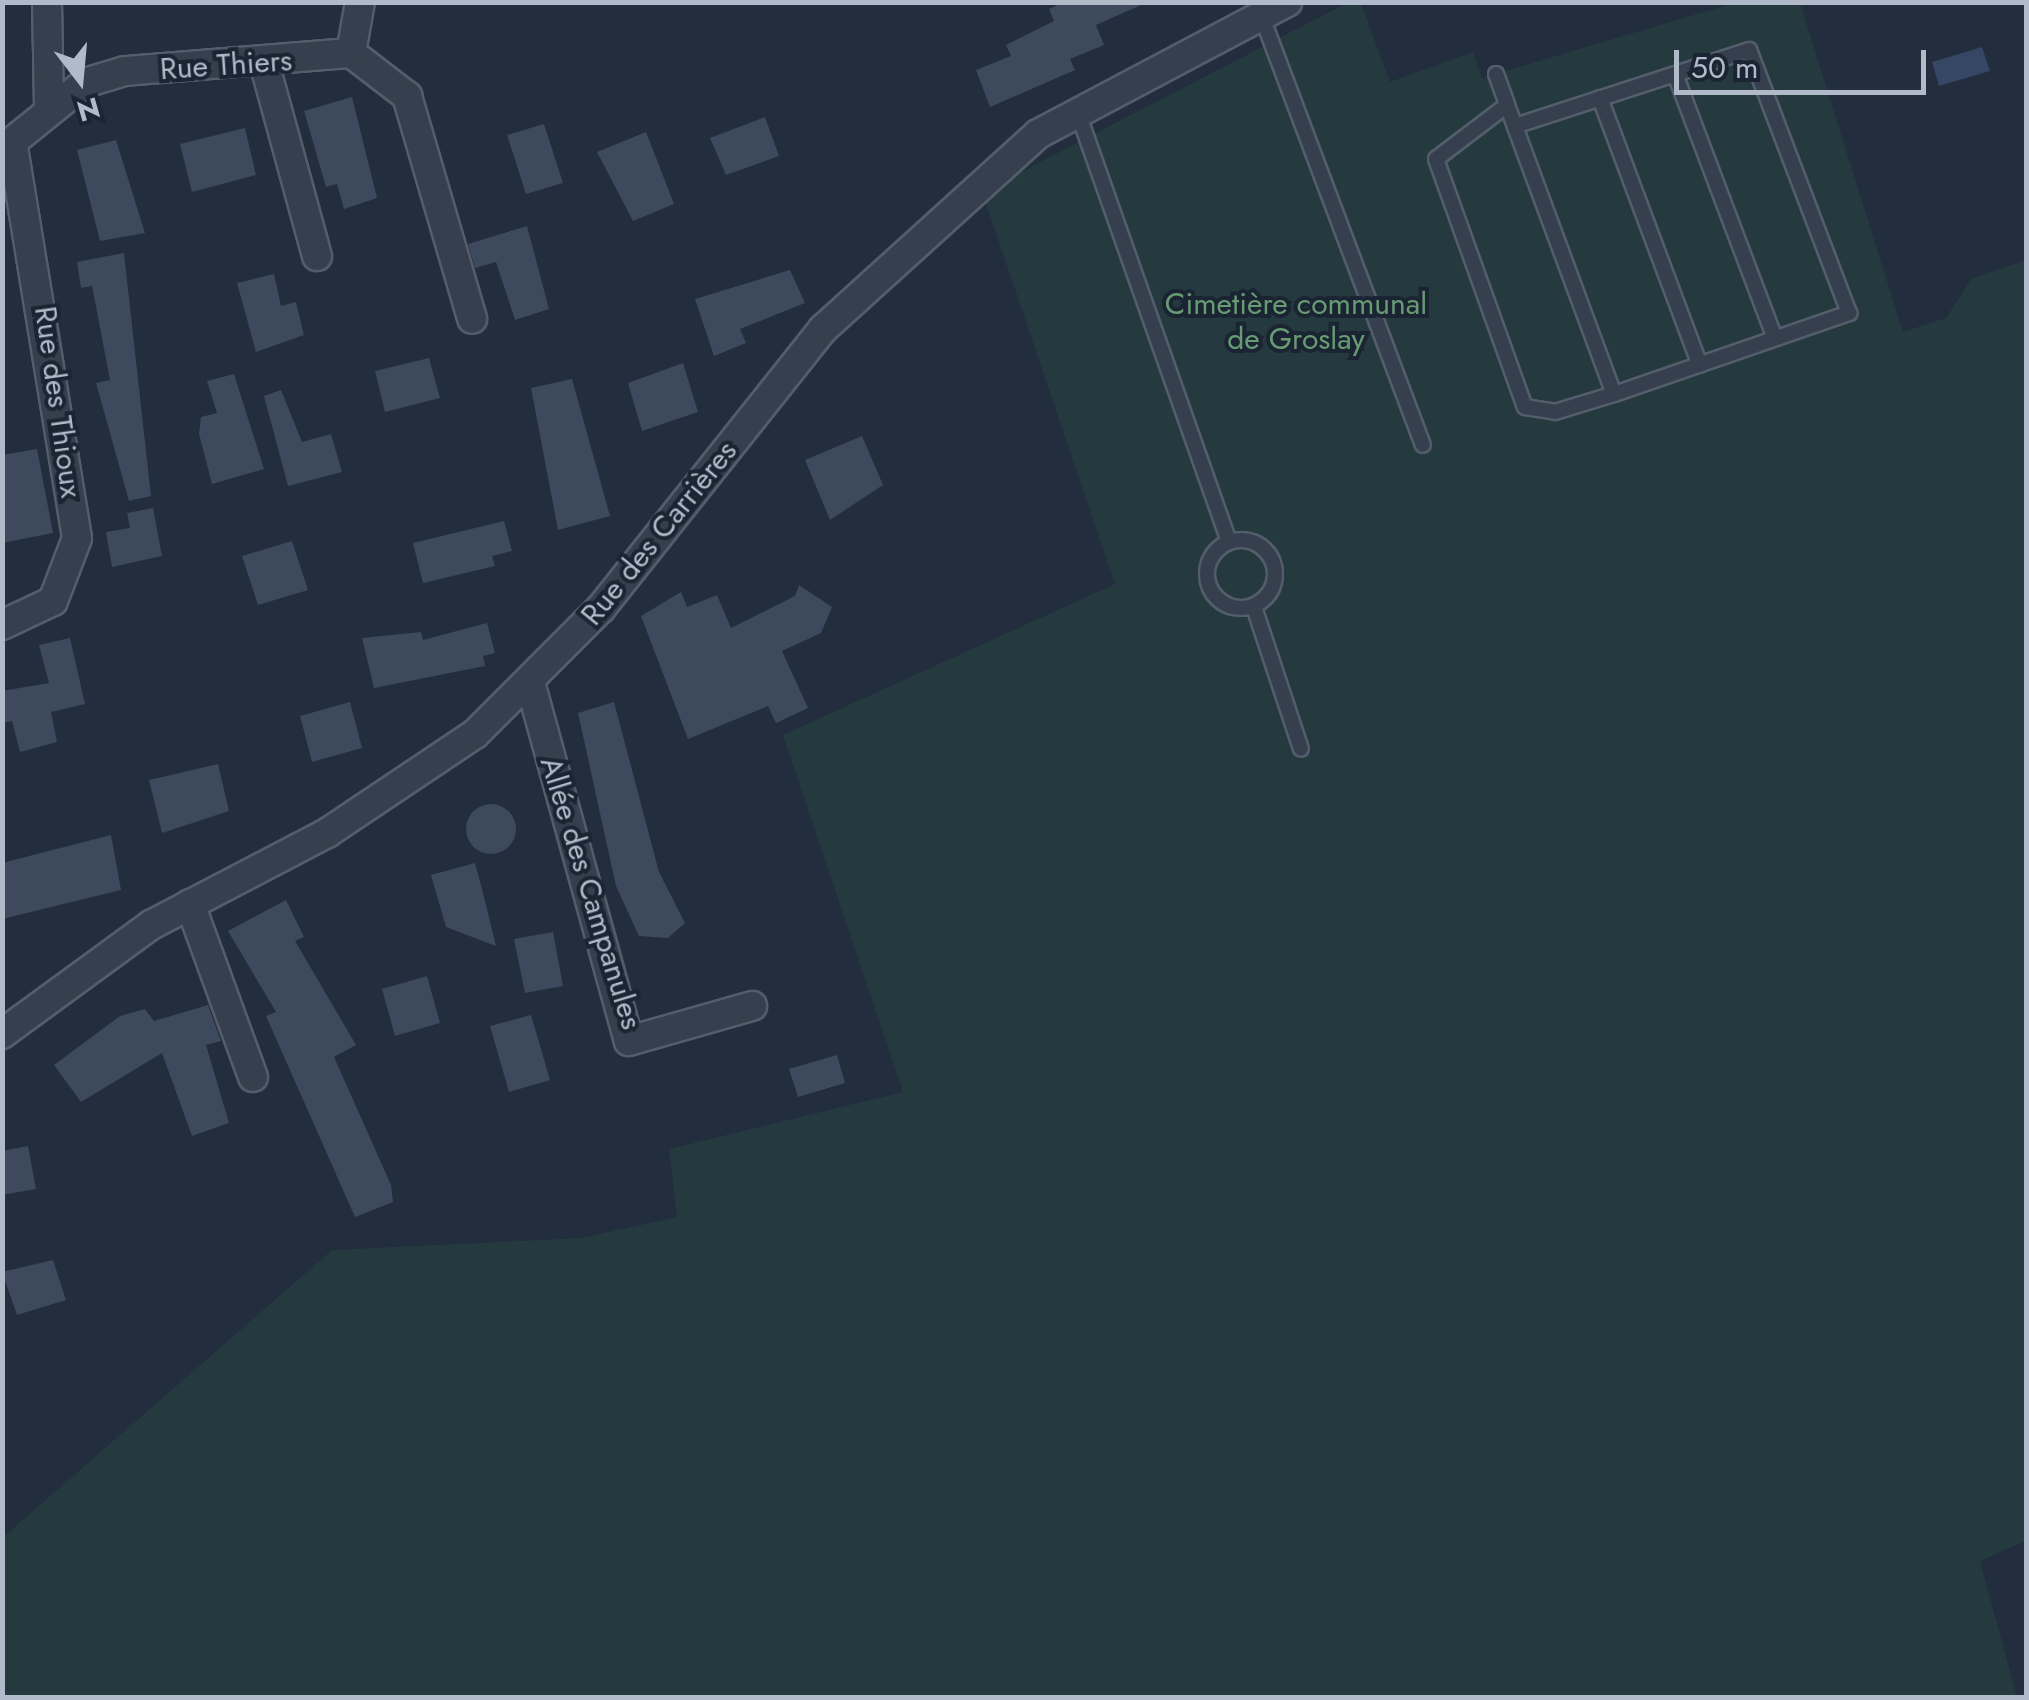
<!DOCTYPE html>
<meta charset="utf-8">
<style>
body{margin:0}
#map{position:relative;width:2029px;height:1700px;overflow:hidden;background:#222d3d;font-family:Jost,sans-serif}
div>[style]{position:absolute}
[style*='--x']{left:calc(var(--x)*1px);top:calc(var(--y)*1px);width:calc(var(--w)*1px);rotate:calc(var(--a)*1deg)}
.green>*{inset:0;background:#243a3e}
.water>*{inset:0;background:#354765}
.building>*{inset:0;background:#3d4a5d}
.round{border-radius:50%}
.roads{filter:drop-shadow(2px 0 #545d6b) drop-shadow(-2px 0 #545d6b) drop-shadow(0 2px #545d6b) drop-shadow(0 -2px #545d6b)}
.lane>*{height:14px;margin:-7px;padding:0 7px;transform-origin:7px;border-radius:7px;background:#363f4d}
.lane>.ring{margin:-7px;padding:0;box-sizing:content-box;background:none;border:14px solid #363f4d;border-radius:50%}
.street>*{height:28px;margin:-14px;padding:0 14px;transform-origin:14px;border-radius:14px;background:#363f4d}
span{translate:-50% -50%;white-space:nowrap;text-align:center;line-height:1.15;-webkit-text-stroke:8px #1b2432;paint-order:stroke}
.street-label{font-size:30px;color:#b1bac8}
.park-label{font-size:30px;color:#679b74}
.frame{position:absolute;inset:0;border:5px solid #b1bac8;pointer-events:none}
.north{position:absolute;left:30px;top:30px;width:100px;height:100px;-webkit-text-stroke:8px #1b2432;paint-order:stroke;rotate:164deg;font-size:28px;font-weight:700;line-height:40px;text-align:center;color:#b1bac8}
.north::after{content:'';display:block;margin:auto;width:35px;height:45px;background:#b1bac8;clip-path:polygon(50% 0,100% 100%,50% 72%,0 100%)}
.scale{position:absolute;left:1674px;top:50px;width:252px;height:45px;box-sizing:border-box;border:5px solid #b1bac8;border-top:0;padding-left:12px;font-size:30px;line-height:35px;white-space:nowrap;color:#b1bac8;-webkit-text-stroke:8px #1b2432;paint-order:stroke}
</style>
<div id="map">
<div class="green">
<div style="clip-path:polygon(1347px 3px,1361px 3px,1390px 82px,1473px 52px,1482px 78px,1734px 3px,1800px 3px,1903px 332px,1946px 318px,1971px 279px,2026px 260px,2026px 1541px,1980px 1561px,2017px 1697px,3px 1697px,2px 1538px,332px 1250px,581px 1238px,677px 1217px,669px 1149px,903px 1092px,783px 735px,1115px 584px,982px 192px)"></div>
</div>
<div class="water">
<div style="clip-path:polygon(1982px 47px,1990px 71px,1939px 86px,1932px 62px)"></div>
</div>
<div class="building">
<div style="clip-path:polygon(1064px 2px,1148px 2px,1096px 25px,1104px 45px,1070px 59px,1075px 70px,990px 107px,976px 70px,1011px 56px,1006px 45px,1054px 21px,1049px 9px)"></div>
<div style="clip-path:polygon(352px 97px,377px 198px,344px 209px,337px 184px,326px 187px,304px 111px)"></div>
<div style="clip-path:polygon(765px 117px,779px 156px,726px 175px,710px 138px)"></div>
<div style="clip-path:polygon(544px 124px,563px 183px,526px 194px,507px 135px)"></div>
<div style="clip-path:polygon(245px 128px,256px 175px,192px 192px,180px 144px)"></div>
<div style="clip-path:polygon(646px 132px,674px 204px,633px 221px,597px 152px)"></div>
<div style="clip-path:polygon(116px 140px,145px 233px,100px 241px,77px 150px)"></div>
<div style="clip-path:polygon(527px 226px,549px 309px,515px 320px,496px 262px,475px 268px,468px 244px)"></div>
<div style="clip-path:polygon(124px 253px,151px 496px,129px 501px,96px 383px,110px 380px,92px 286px,81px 288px,77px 262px)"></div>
<div style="clip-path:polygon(790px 270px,805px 303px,740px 329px,746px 343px,714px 356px,695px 299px)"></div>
<div style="clip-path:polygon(274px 274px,281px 306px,296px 302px,304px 335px,256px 352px,237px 283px)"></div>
<div style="clip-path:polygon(429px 358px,440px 398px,385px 412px,375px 371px)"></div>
<div style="clip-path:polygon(683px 363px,698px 412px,642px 431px,628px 383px)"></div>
<div style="clip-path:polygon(234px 374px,264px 469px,212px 484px,199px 434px,201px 417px,217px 413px,207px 381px)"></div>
<div style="clip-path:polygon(572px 379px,610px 516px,558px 530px,531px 388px)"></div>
<div style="clip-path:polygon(281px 390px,302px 442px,331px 434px,342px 472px,288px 486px,264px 396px)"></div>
<div style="clip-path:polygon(862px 436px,883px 485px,830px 520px,805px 460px)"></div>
<div style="clip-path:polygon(37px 449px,53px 533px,2px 543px,2px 455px)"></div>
<div style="clip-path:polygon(153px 508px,162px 556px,112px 567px,106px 532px,130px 528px,127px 513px)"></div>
<div style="clip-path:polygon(504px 521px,512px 551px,492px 556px,495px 566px,423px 583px,413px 543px)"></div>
<div style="clip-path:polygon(292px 541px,308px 590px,258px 605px,242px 556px)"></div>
<div style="clip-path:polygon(799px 585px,832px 607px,821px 633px,782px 651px,808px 708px,776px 723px,768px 706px,688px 739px,641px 616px,681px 592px,687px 607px,717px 595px,731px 628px,795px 596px)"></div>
<div style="clip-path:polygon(487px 623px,495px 653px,483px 656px,485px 666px,374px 688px,362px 638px,421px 632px,423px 640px)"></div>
<div style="clip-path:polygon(70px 638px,85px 704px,51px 712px,57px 742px,20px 752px,12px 721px,2px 723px,2px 691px,49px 683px,39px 645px)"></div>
<div style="clip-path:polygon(350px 702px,362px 748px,312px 762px,300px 716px)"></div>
<div style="clip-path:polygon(614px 702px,659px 872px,685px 923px,668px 938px,639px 936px,616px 886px,578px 713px)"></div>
<div style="clip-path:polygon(218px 764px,229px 811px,162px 833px,149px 780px)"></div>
<div class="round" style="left:466px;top:804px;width:50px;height:50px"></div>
<div style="clip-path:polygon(111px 835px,121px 890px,2px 919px,2px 863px)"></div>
<div style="clip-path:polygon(475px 863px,482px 889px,496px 946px,446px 927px,431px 875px)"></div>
<div style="clip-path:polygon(286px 900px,304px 937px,295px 941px,356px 1045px,334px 1057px,391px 1185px,393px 1202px,355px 1217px,266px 1016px,276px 1012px,228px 931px)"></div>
<div style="clip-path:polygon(553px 932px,563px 986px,525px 993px,514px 939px)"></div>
<div style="clip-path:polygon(427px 976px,440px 1023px,395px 1036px,382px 989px)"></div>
<div style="clip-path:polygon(208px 1005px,221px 1041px,206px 1045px,229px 1123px,192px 1136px,162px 1053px,81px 1102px,54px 1065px,120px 1016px,145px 1009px,154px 1021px)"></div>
<div style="clip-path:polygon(531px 1015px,550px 1080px,509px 1092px,490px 1026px)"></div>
<div style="clip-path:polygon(837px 1055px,845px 1083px,798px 1097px,789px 1069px)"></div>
<div style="clip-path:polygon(28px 1146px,36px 1189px,2px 1195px,2px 1151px)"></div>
<div style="clip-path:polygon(53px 1260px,66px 1300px,17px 1315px,2px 1272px)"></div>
</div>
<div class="roads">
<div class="lane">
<div style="--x:1262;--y:17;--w:457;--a:69.4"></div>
<div style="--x:1496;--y:74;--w:33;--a:70"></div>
<div style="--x:1507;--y:105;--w:308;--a:69.7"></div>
<div style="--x:1614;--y:394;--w:249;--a:-19"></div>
<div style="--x:1849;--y:313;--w:281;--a:-110.8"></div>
<div style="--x:1749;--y:50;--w:246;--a:162"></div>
<div style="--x:1675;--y:74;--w:282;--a:69.3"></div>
<div style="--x:1600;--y:98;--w:285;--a:69.5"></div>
<div style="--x:1507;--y:105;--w:89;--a:142.7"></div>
<div style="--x:1436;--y:159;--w:263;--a:70.3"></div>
<div style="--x:1525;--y:407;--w:30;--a:9"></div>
<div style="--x:1555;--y:412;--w:62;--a:-17"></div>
<div style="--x:1078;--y:113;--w:451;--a:70.6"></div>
<div class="ring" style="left:1207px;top:540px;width:54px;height:54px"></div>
<div style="--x:1255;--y:610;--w:146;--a:71.7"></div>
</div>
<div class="street">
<div style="--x:47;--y:2;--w:108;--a:88.9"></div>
<div style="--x:351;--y:53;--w:71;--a:37.5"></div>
<div style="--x:407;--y:96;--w:232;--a:73.7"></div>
<div style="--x:265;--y:66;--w:197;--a:74.7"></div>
<div style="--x:12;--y:142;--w:94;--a:-38.9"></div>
<div style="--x:85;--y:83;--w:42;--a:-16.7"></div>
<div style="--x:125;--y:71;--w:227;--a:-4.6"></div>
<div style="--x:351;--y:53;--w:52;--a:-80"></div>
<div style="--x:2;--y:625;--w:56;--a:-25.2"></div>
<div style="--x:53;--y:601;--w:67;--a:-69.1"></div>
<div style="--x:77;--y:538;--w:401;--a:-99.3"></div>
<div style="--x:531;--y:686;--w:368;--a:74.6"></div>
<div style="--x:629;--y:1041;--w:128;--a:-15.9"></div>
<div style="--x:190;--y:904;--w:184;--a:70"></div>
<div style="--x:2;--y:1034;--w:185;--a:-36.2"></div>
<div style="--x:151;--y:925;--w:199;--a:-27.6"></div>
<div style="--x:327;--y:833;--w:178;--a:-33.8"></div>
<div style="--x:475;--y:734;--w:178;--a:-45"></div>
<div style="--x:601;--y:608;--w:357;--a:-51.5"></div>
<div style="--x:823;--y:329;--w:290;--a:-42.2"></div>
<div style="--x:1038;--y:134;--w:282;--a:-27.9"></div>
</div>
</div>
<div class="street-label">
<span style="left:226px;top:65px;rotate:-4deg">Rue Thiers</span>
<span style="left:58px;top:402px;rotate:82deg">Rue des Thioux</span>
<span style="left:659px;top:533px;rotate:-51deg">Rue des Carrières</span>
<span style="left:591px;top:893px;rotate:73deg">Allée des Campanules</span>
</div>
<div class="park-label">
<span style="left:1296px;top:321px">Cimetière communal<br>de Groslay</span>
</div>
<div class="frame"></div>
<div class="north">N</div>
<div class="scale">50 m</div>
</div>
